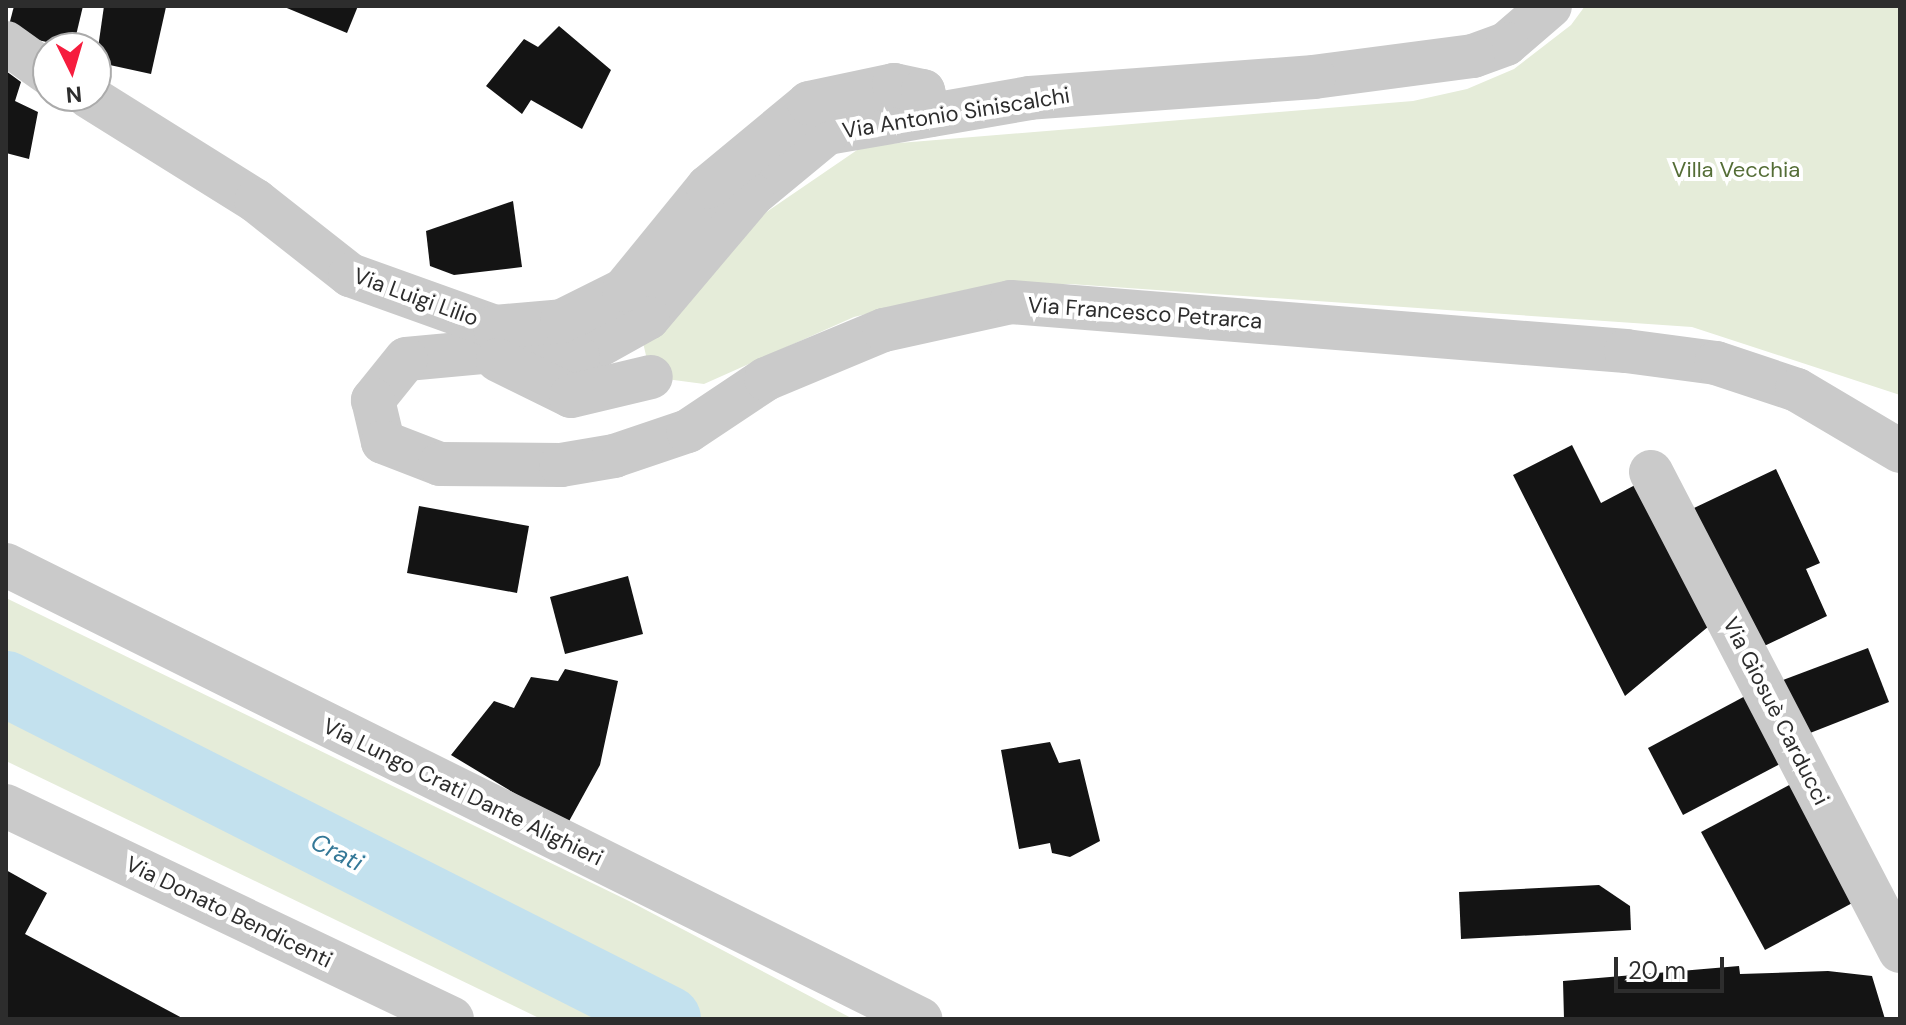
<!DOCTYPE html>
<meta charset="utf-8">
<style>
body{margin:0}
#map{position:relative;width:1906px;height:1025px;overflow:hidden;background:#fff;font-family:"DM Sans",sans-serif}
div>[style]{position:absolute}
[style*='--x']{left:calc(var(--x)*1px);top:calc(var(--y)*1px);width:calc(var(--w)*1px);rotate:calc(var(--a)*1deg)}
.green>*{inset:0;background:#e5ecd9}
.river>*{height:66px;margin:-33px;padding:0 33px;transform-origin:33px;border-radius:33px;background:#c3e1ee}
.building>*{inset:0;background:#141414}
.minor>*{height:44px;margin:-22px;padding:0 22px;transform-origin:22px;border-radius:22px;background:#cacaca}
span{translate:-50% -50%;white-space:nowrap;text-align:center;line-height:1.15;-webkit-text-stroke:8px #fff;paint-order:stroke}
.street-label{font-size:22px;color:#2d2d2d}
.park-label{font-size:22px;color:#546d36}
.water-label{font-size:24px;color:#347897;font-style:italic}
.frame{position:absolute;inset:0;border:8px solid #2d2d2d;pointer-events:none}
.north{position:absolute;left:32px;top:32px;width:80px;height:80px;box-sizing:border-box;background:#fff;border:2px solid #ababab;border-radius:50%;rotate:175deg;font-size:22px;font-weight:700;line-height:32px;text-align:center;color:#2d2d2d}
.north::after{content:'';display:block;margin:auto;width:28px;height:36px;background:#f61d3e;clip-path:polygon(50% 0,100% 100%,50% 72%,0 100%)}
.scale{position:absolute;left:1614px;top:957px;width:110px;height:36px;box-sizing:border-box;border:4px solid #2d2d2d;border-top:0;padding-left:10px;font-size:24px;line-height:28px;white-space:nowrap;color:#2d2d2d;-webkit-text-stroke:6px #fff;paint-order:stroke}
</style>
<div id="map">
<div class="green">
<div style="clip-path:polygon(1585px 6px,1900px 6px,1900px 395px,1692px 327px,1070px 284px,970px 289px,854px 317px,704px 384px,651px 377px,641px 334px,765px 213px,863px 146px,1413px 101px,1467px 89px,1514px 69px,1571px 25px)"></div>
<div style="clip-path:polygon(6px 598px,629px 901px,853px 1019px,541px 1019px,6px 761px)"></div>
</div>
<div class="river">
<div style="--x:6;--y:684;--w:742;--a:26.84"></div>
</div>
<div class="building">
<div style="clip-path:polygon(14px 6px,83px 6px,73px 48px,7px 33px)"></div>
<div style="clip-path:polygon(104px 6px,166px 7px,151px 74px,96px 62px)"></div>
<div style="clip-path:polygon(282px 6px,358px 6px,347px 33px)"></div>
<div style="clip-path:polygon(559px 26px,611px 70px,582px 129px,531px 100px,522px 114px,486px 86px,524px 39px,538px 47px)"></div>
<div style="clip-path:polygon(6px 71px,21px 82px,15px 101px,38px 112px,29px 159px,6px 153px)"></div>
<div style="clip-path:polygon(513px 201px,522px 267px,454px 275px,430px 266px,426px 231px)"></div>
<div style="clip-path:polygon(1572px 445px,1601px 503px,1637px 484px,1709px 626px,1625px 696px,1513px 475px)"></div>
<div style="clip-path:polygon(1776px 469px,1820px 563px,1806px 569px,1827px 616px,1760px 648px,1694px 508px)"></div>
<div style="clip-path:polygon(419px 506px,529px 526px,517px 593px,407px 573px)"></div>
<div style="clip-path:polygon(628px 576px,643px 634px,565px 654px,550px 597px)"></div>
<div style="clip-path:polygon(1868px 648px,1889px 702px,1805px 735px,1783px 680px)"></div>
<div style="clip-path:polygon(565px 669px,618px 681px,600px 765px,567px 825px,451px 755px,494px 701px,514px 708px,531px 677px,558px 681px)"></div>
<div style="clip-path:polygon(1749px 694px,1784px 762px,1683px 815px,1648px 748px)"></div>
<div style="clip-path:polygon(1050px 742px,1059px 763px,1080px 759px,1100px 841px,1070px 857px,1052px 853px,1050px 843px,1019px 849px,1001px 750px)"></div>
<div style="clip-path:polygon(1793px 783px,1856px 901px,1765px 950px,1701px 832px)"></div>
<div style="clip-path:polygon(6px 870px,47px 893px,25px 934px,184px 1019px,6px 1017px)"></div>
<div style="clip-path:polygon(1599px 885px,1630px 906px,1631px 930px,1461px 939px,1459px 892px)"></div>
<div style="clip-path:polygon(1739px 966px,1740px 974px,1828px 971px,1872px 976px,1885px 1019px,1564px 1019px,1563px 981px)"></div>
</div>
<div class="minor">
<div style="--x:1550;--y:6;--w:58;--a:139.2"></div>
<div style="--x:1506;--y:44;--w:35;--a:160"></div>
<div style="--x:1473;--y:56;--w:160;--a:172.5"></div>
<div style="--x:1314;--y:77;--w:285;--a:175.8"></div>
<div style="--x:1030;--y:98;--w:206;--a:170.2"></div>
<div style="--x:827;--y:133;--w:97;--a:140.4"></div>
<div style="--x:752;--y:195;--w:161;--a:130.2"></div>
<div style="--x:648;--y:318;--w:80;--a:150.9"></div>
<div style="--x:578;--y:357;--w:96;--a:-177"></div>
<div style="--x:482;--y:352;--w:76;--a:174.7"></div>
<div style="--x:406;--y:359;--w:53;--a:128.8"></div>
<div style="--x:373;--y:400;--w:43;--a:76.6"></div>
<div style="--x:383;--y:442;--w:61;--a:21.1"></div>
<div style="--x:440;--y:464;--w:121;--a:0.5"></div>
<div style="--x:561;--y:465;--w:54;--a:-9.6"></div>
<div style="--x:614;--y:456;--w:78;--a:-18.7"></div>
<div style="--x:688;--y:431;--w:94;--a:-33.7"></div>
<div style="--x:766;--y:379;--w:128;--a:-22.6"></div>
<div style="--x:884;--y:330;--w:130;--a:-12.4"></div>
<div style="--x:1011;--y:302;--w:617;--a:4.56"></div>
<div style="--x:1626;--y:351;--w:91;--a:7.6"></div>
<div style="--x:1716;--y:363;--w:85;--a:18.4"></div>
<div style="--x:1797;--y:390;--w:120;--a:30.6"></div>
<div style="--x:6;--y:43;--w:52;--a:35.5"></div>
<div style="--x:88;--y:96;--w:198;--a:32"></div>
<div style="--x:256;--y:201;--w:120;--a:38.2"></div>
<div style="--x:350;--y:275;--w:154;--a:19.7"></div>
<div style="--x:495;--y:327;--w:67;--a:-5.1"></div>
<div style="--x:562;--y:321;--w:69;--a:-26.6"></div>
<div style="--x:624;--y:290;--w:133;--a:-50.8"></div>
<div style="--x:708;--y:187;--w:131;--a:-39.7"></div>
<div style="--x:809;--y:103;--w:87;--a:-12"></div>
<div style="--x:894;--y:85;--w:30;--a:12"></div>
<div style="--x:923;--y:91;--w:25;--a:74"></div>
<div style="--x:498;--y:360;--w:81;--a:26.3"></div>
<div style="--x:571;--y:396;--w:82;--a:-13.4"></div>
<div style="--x:1651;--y:472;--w:540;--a:62.53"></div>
<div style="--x:6;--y:565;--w:1021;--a:26.41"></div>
<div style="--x:6;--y:806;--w:494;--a:25.5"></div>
</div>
<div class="street-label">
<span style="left:956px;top:113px;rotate:-9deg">Via Antonio Siniscalchi</span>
<span style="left:416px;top:297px;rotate:20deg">Via Luigi Lilio</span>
<span style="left:1145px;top:313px;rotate:4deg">Via Francesco Petrarca</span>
<span style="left:1776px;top:711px;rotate:63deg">Via Giosuè Carducci</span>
<span style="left:463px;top:792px;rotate:26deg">Via Lungo Crati Dante Alighieri</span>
<span style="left:229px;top:912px;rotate:26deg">Via Donato Bendicenti</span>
</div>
<div class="park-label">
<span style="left:1736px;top:170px">Villa Vecchia</span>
</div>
<div class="water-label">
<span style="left:337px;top:852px;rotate:27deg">Crati</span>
</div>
<div class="frame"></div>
<div class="north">N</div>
<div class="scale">20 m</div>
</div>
